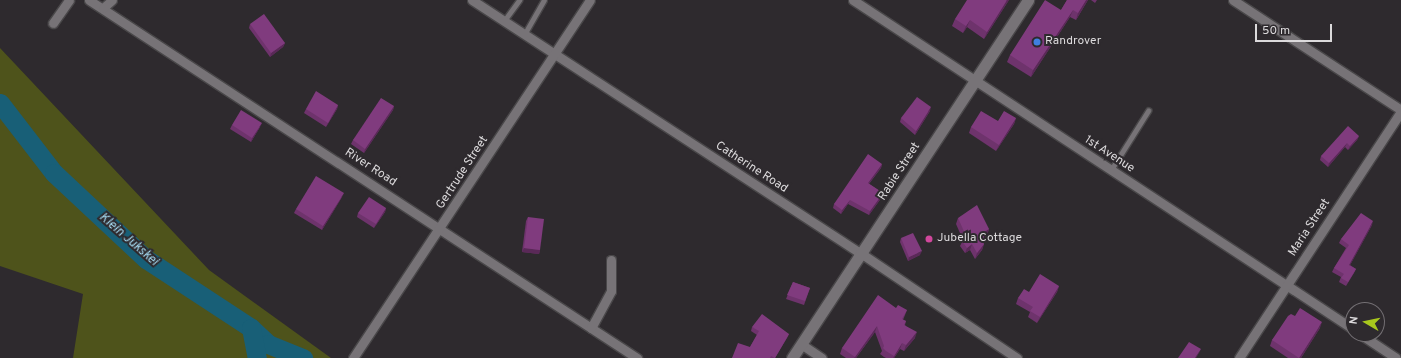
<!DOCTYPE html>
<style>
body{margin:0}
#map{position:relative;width:1401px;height:358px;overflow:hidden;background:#2e2a2e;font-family:Overpass,sans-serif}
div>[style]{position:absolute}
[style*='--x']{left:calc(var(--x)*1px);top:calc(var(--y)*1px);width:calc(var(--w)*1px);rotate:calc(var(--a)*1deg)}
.green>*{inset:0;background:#4e531b}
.river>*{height:19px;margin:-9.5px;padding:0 9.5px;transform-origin:9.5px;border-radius:9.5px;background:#185f77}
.roads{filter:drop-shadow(1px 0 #494749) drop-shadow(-1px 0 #494749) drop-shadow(0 1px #494749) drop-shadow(0 -1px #494749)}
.service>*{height:4.5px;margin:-2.25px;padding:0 2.25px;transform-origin:2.25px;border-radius:2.25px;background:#777377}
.minor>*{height:9px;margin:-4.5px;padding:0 4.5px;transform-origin:4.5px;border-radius:4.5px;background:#777377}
.tertiary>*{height:11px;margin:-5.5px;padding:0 5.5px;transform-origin:5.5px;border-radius:5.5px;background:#777377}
.wall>*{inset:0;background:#6e336c}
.shaded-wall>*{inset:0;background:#5a2958}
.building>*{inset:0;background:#803b7e}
.dots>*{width:11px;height:11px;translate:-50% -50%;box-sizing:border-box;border:2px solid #2e2a2e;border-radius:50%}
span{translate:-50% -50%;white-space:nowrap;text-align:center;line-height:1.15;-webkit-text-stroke:4px #2e2a2e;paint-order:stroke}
.poi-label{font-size:12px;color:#dcdadc}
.left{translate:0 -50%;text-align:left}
.street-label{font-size:12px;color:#dcdadc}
.water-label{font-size:13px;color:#a6dcf3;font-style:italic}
.north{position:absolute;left:1345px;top:302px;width:40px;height:40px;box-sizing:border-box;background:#2e2a2e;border:1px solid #747074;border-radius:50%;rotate:279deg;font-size:11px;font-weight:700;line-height:16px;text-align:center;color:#dcdadc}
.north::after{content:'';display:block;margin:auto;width:14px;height:18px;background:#a8c71d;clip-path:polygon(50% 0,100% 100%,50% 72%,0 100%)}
.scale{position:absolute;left:1255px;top:24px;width:77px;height:18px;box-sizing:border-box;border:2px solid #dcdadc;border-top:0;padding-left:5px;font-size:12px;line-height:14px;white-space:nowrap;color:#dcdadc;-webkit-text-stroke:3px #2e2a2e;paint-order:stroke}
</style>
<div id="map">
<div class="green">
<div style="clip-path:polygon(0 48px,209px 270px,331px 358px,73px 358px,83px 294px,0 266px)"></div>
</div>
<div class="river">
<div style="--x:0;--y:103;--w:88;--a:52.4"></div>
<div style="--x:54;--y:173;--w:126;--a:43.1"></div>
<div style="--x:146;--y:259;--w:126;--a:33.3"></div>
<div style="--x:251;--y:328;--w:23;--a:43"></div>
<div style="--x:268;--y:344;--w:38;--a:22"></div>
<div style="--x:251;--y:328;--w:31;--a:79"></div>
</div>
<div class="roads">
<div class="service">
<div style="--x:504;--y:21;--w:26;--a:-54"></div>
<div style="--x:524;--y:35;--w:40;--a:-60.3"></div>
<div style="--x:1111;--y:170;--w:70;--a:-57.9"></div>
</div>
<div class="minor">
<div style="--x:89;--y:0;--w:655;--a:33.16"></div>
<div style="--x:472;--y:0;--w:465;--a:33.1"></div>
<div style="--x:862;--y:254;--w:187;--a:33.9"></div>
<div style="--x:853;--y:0;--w:599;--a:33.34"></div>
<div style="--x:1233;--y:0;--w:201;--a:33.2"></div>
<div style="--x:103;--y:8;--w:12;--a:-42"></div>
<div style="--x:53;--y:23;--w:28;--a:-55"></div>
<div style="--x:591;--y:328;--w:42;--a:-61.6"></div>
<div style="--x:611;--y:291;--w:31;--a:-90"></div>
<div style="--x:1360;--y:334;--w:43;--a:33.7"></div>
<div style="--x:801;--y:344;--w:25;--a:34"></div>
<div style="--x:353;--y:358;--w:429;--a:-56.5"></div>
<div style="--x:1239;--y:358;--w:295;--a:-56.7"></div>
</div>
<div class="tertiary">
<div style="--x:792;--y:358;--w:429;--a:-56.6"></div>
</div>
</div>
<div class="wall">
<div style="clip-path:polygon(1009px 0,984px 39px,967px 27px,963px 33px,952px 26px,955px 19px)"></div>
<div style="clip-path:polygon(1067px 0,1088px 0,1076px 20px,1070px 17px,1031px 77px,1007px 62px,1010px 55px,1061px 10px)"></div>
<div style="clip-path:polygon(1091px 0,1097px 0,1095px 3px)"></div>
<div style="clip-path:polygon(250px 24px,285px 43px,283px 47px,270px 57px,249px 28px)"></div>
<div style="clip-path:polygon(338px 105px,337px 109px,326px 127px,304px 113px,306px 109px)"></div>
<div style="clip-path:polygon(394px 106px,393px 110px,364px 153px,351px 144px,353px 140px)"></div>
<div style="clip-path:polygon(930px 111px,915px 135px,900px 122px,901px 118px)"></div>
<div style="clip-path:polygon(1016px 118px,1014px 124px,996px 151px,969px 133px,971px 127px)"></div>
<div style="clip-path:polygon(232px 125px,260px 127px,251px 142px,230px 129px)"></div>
<div style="clip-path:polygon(1359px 136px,1357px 140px,1348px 150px,1345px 147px,1328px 167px,1320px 160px,1321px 156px)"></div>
<div style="clip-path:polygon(882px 164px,881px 168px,869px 184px,883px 193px,882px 197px,869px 215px,848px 204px,841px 214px,833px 208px,834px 204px)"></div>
<div style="clip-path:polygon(342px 197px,322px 230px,294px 213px,296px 209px)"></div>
<div style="clip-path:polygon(386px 208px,385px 212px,374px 228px,357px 217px,358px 213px)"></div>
<div style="clip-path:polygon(528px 217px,540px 250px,539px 254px,522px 252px,526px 221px)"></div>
<div style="clip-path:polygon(958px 218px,989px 229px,987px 235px,986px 236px,984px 242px,983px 243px,984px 244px,982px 250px,975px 259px,970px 250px,965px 253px,960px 246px,963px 240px,956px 224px)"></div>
<div style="clip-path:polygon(1372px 225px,1350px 265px,1356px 269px,1354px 273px,1346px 286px,1339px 282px,1341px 277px,1332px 272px,1334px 268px,1346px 248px,1339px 243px,1341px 239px)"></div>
<div style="clip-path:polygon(901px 238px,920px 255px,908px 261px,900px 242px)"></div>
<div style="clip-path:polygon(793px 282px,810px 288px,804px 305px,786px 299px)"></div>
<div style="clip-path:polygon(1059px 286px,1057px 292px,1037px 323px,1028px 317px,1030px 312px,1016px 304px,1018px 298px,1029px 292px)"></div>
<div style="clip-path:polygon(896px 308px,907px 310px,903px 320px,906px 321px,905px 325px,915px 338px,904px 351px,900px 349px,894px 358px,886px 358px,884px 357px,880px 354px,882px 351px,875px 332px,856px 358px,846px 358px,840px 354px,842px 348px)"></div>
<div style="clip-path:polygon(1295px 316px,1320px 328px,1301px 358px,1288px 358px,1270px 346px,1272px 340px)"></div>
<div style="clip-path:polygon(752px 327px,789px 334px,787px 338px,775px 358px,732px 358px,750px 347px,757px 335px,751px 331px)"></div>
</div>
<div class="shaded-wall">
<div style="clip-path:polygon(1007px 0,1009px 0,984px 39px,987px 32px)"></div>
<div style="clip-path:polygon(1086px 0,1088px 0,1076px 20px,1078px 13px)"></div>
<div style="clip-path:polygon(1073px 10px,1070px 17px,1031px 77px,1033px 70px)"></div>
<div style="clip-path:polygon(970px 20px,967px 27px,963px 33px,966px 26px)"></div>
<div style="clip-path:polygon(285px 43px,283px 47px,270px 57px,271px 53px)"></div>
<div style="clip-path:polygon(338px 105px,337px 109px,326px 127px,328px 123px)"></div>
<div style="clip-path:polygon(394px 106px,393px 110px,364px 153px,365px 149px)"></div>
<div style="clip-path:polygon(931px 107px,930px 111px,915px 135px,916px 131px)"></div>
<div style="clip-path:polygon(1016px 118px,1014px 124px,996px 151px,999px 145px)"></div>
<div style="clip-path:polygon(262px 123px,260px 127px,251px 142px,252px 138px)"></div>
<div style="clip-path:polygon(1359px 136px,1357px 140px,1348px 150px,1350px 146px)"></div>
<div style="clip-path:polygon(1347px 143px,1345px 147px,1328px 167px,1329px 163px)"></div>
<div style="clip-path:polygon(882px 164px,881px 168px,866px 187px,868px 183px)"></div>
<div style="clip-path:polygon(344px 193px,342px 197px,322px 230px,323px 226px)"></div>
<div style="clip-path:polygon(883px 193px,882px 197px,869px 215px,870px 211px)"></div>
<div style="clip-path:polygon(850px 200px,848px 204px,841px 214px,842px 210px)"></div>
<div style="clip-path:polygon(386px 208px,385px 212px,374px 228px,376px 224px)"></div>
<div style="clip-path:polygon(1373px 221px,1372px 225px,1348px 269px,1349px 265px)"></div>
<div style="clip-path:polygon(989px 229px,987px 235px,981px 238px,984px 232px)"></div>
<div style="clip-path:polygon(986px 236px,984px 242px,979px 245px,981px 239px)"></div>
<div style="clip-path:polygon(972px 244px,970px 250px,965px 253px,967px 248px)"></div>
<div style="clip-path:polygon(984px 244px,982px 250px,975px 259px,977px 253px)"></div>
<div style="clip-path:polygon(524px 248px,540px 250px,539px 254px,522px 252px)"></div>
<div style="clip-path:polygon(922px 251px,920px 255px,908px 261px,909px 257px)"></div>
<div style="clip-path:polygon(1059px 286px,1057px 292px,1037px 323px,1040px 317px)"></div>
<div style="clip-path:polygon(1322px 322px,1320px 328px,1301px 358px,1299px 358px)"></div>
<div style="clip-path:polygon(877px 326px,875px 332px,856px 358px,854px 358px)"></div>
<div style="clip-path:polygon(917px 332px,915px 338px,904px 351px,906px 345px)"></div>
<div style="clip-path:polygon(902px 343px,900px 349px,894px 358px,893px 358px)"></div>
<div style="clip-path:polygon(1201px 349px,1199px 353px,1196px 358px,1195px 358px)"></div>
</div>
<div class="building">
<div style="clip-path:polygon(967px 0,1007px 0,987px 32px,970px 20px,966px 26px,955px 19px)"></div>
<div style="clip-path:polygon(1045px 0,1061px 10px,1067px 0,1086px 0,1078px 13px,1073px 10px,1033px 70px,1010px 55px)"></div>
<div style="clip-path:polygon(264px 14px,285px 43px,271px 53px,250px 24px)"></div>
<div style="clip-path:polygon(316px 91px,338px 105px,328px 123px,306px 109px)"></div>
<div style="clip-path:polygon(917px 97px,931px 107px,916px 131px,901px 118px)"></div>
<div style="clip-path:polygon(381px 98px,394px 106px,365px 149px,353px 140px)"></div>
<div style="clip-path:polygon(241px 110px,262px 123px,252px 138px,232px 125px)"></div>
<div style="clip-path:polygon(981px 111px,998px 121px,1004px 111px,1016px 118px,999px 145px,971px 127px)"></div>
<div style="clip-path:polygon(1348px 126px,1359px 136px,1350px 146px,1347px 143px,1329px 163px,1321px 156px)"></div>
<div style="clip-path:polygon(868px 154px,882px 164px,868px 183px,883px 193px,870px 211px,850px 200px,842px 210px,834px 204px)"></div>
<div style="clip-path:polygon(316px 176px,344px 193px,323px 226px,296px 209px)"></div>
<div style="clip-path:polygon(369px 197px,386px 208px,376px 224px,358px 213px)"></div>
<div style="clip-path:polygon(977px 205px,989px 229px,984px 232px,986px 236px,981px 239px,984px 244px,977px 253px,972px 244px,967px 248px,962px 241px,967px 238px,958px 218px)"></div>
<div style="clip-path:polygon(1361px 213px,1373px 221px,1349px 265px,1356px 269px,1348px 282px,1341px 278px,1344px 274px,1334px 268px,1349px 245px,1341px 239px)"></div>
<div style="clip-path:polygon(528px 217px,544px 219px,540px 250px,524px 248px)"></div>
<div style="clip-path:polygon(913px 233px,922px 251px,909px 257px,901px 238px)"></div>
<div style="clip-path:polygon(1040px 274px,1059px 286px,1040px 317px,1030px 311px,1033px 307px,1018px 298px,1024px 289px,1029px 292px)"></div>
<div style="clip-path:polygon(793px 282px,810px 288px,805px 301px,787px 295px)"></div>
<div style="clip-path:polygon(878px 295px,896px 308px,898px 305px,907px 310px,902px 319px,906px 321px,904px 325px,917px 332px,906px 345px,902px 343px,894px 356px,886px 351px,883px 348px,884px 346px,877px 326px,855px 357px,842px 348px)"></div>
<div style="clip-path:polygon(1300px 308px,1322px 322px,1299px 358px,1272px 340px,1288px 316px,1291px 314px,1295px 316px)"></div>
<div style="clip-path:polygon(762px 314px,789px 334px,775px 358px,771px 356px,770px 358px,732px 358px,738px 343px,750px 347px,759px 331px,752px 327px)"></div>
<div style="clip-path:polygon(1189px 342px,1201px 349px,1195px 358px,1178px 358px)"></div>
</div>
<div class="dots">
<div style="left:1037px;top:42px;background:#3f7fe0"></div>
<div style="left:929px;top:239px;background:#d1479c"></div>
</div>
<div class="poi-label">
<span class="left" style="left:1045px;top:42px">Randrover</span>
<span class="left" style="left:937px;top:239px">Jubella Cottage</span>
</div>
<div class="street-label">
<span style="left:1109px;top:155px;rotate:33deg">1st Avenue</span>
<span style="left:370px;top:168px;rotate:33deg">River Road</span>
<span style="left:751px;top:168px;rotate:33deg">Catherine Road</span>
<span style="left:900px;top:172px;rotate:-57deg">Rabie Street</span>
<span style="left:463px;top:173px;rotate:-57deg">Gertrude Street</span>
<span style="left:1310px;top:228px;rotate:-57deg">Maria Street</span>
</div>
<div class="water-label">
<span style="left:128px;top:240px;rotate:41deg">Klein Jukskei</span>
</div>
<div class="north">N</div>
<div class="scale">50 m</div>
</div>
